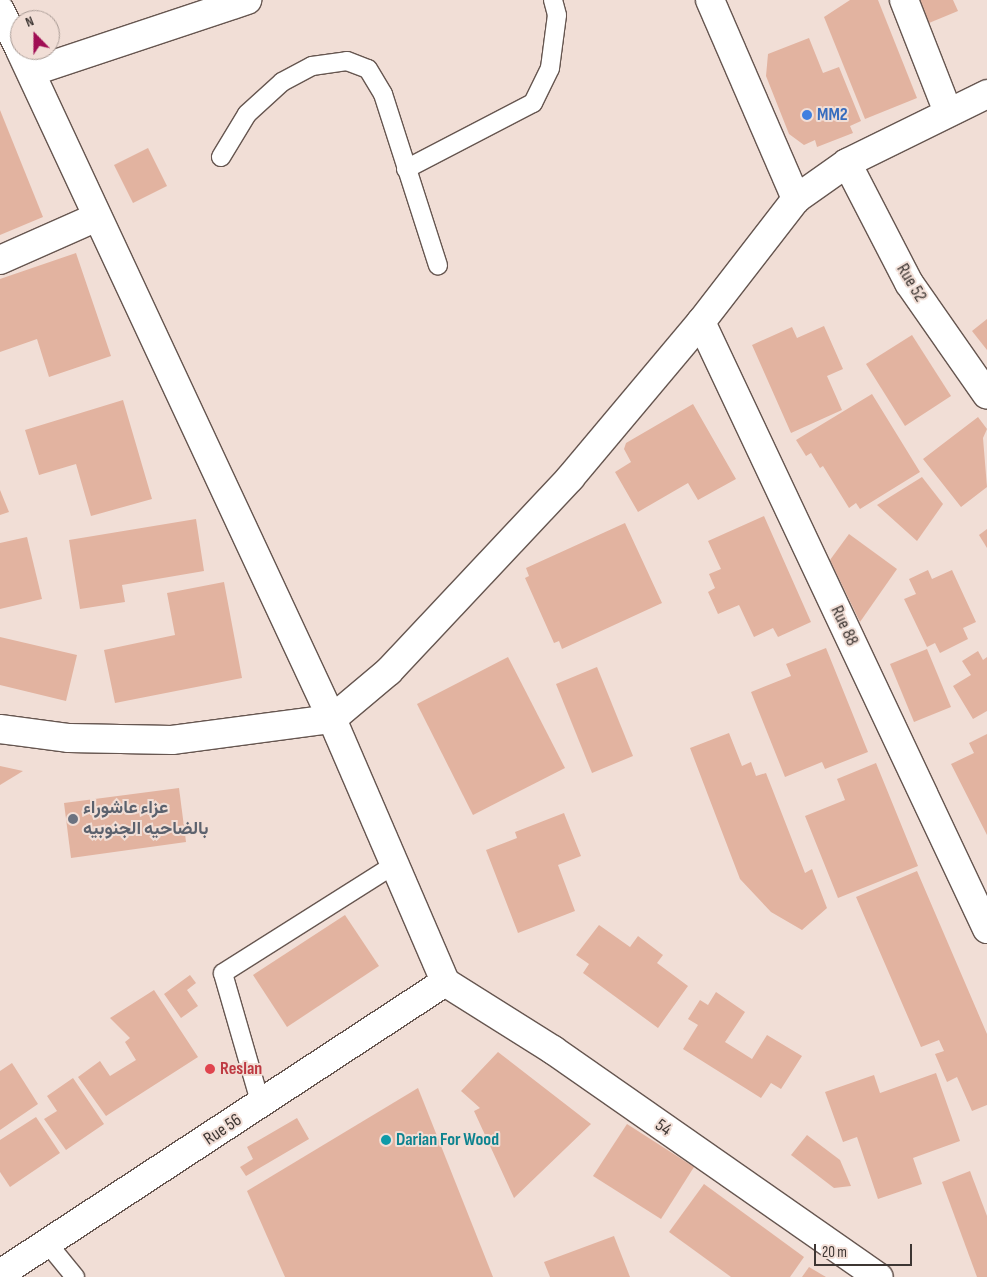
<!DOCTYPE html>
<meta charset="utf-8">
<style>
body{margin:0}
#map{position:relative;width:987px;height:1277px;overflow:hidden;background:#f1ded6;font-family:"Sofia Sans Condensed",Vazirmatn,sans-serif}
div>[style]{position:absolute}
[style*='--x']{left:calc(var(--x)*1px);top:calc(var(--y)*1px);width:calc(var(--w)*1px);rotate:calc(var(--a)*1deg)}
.building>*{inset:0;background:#e2b3a0}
.roads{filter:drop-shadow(1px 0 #665650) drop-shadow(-1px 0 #665650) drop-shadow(0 1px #665650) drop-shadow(0 -1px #665650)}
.service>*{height:18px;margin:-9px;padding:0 9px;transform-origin:9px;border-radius:9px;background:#fff}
.minor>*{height:28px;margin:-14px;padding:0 14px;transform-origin:14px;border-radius:14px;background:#fff}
.dots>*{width:14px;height:14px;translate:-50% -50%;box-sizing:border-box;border:2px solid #f1ded6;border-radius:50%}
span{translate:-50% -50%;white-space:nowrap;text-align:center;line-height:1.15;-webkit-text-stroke:4px #f1ded6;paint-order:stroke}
.shop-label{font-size:18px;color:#366cbe;font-weight:700}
.left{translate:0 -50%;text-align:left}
.street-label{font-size:18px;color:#3d3633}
.worship-label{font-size:18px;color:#5b616d;font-weight:700}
.health-label{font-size:18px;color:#be3a42;font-weight:700}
.culture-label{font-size:18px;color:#0d838f;font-weight:700}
.north{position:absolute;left:10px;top:10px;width:50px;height:50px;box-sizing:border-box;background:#f1ded6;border:1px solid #a99b95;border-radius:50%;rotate:338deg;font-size:14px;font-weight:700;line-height:20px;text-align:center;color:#3d3633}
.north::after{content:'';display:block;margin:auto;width:18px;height:22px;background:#a00e54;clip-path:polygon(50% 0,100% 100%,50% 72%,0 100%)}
.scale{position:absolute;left:814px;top:1244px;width:98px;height:22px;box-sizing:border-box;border:2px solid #3d3633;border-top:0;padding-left:6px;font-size:15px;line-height:18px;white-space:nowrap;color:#3d3633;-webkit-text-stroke:4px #f1ded6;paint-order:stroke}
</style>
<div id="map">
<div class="building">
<div style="clip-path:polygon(850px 0,878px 0,917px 98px,865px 119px,824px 17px)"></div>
<div style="clip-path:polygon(919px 0,953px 0,958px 11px,929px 23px)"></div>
<div style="clip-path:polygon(809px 38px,823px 73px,839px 67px,861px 121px,850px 126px,853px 133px,817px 147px,815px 140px,804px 145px,789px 134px,766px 76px,768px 54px)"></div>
<div style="clip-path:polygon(0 110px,43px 217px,0 235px)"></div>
<div style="clip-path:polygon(148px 148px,167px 186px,133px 203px,114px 165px)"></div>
<div style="clip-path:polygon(76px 253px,111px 356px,49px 377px,37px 339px,0 352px,0 279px)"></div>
<div style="clip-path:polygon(987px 319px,987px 350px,972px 331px)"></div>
<div style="clip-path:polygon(824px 326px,843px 369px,827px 376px,842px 410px,791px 433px,752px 345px,792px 327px,797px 338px)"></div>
<div style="clip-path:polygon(912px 335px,951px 396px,905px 426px,866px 364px)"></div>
<div style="clip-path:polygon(872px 394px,920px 472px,860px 509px,856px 503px,849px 508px,823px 466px,820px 468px,811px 453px,806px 456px,796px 440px)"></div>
<div style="clip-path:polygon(123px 400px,152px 499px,91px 516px,76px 464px,39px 475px,25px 430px)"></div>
<div style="clip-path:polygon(693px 404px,736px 479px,698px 500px,688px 483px,638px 512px,615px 472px,631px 462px,624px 449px,626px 443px)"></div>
<div style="clip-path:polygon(978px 417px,987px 429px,983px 438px,987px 487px,961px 507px,923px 459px)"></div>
<div style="clip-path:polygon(922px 477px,943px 504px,917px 541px,877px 505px)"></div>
<div style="clip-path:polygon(0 490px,9px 512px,0 515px)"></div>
<div style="clip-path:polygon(764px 516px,811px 622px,778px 637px,773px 628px,754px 637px,739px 605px,718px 614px,708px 592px,715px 588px,709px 574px,721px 569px,708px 541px)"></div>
<div style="clip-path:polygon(196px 519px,204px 571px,122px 585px,125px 602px,80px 609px,69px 540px)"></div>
<div style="clip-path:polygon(625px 523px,662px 603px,562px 649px,559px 641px,554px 643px,525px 578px,529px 576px,526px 568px)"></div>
<div style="clip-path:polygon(987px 529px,987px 548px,979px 535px)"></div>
<div style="clip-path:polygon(849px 534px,897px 569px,860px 622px,830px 560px)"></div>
<div style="clip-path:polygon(27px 537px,42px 599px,0 609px,0 543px)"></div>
<div style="clip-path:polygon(928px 570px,932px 579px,952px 570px,976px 622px,963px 628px,968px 639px,940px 653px,935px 643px,927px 647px,904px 599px,916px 594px,909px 579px)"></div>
<div style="clip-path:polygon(224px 582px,242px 678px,115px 703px,104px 650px,175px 635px,167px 593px)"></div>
<div style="clip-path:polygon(0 637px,77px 655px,66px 701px,0 685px)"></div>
<div style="clip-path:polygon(826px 648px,868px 752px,825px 769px,822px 762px,785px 777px,751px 692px,791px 676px,786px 664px)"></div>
<div style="clip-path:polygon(927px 649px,951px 707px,914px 722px,890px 664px)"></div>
<div style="clip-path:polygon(978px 651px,983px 660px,987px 657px,987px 711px,973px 719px,953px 686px,971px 675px,962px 661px)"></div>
<div style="clip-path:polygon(508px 657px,565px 768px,473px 815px,417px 704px)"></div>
<div style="clip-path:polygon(597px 667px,633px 756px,592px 773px,556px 684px)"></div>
<div style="clip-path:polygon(729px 733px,742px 766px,751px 762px,756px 776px,766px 773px,805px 873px,812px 869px,827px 908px,802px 930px,771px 912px,740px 879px,690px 748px)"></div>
<div style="clip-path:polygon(987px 734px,987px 835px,951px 764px,974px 753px,969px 743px)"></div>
<div style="clip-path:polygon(876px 763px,918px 866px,838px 898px,805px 816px,845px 800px,837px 779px)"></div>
<div style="clip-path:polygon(0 766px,23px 771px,0 785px)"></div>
<div style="clip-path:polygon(179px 788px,186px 842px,71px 858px,64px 803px)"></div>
<div style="clip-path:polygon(564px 813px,581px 856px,558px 865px,575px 911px,518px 933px,486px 850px,517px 838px,515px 832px)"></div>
<div style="clip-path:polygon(917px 871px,987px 1034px,987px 1105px,972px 1111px,957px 1077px,947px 1082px,935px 1054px,944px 1051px,939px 1040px,921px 1047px,856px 897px)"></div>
<div style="clip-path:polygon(345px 915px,379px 966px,287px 1027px,253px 975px)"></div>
<div style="clip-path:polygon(599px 925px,630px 947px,638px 936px,663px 955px,657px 963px,688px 986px,658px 1028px,583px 973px,589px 964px,576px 955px)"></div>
<div style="clip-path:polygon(190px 975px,196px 983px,187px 990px,198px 1006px,181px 1018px,164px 994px)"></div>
<div style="clip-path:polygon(154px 990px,198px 1057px,106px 1116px,78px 1077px,100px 1061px,110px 1076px,136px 1060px,125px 1042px,130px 1038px,110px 1018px)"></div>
<div style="clip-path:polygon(716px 992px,745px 1012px,725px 1042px,752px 1059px,767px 1035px,802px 1056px,781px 1089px,771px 1083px,761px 1098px,683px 1049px,698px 1025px,688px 1019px,700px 1000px,708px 1005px)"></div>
<div style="clip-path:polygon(498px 1052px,591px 1124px,514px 1198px,474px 1111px,480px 1108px,461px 1091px)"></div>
<div style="clip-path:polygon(12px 1063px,38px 1104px,0 1130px,0 1071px)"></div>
<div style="clip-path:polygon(936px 1073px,960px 1141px,913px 1158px,922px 1184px,878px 1199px,857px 1137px,843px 1142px,825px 1092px,874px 1075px,880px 1093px)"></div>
<div style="clip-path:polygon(73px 1078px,104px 1124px,66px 1150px,44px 1119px,57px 1111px,47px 1096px)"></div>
<div style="clip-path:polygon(418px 1088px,493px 1277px,285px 1277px,247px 1191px)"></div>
<div style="clip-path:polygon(36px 1117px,60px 1153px,10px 1187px,0 1172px,0 1140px)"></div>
<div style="clip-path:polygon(297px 1118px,309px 1139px,246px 1176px,240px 1167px,253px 1159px,247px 1147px)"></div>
<div style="clip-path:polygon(627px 1124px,694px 1167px,661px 1219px,593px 1176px)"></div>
<div style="clip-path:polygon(807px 1135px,840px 1160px,851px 1186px,834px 1188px,791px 1155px)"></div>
<div style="clip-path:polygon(970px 1171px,987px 1216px,987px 1277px,977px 1277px,942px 1182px)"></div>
<div style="clip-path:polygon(704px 1184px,804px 1257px,790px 1277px,731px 1277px,669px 1232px)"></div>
<div style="clip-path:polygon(614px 1236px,630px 1277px,550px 1277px,544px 1262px)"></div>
<div style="clip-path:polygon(809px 1267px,826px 1277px,802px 1277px)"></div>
</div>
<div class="roads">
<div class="service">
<div style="--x:221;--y:157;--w:50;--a:-58.8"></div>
<div style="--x:247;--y:114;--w:47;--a:-42.4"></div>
<div style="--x:282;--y:82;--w:34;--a:-28"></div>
<div style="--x:312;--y:66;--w:35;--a:-8"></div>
<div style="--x:347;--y:61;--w:22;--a:21"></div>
<div style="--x:368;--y:69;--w:29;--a:59"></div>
<div style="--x:383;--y:94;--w:180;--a:72.2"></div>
<div style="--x:406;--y:169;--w:143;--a:-27.5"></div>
<div style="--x:533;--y:103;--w:39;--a:-64"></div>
<div style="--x:550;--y:68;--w:53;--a:-82.5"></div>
<div style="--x:557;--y:15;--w:16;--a:-105"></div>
<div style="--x:261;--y:1105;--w:137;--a:-106.1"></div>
<div style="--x:223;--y:973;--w:202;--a:-32.3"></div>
<div style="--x:48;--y:1244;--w:43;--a:50.7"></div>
</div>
<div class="minor">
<div style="--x:710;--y:0;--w:217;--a:66.6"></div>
<div style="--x:904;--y:0;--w:120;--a:68.6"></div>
<div style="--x:0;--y:10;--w:45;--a:63.4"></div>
<div style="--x:20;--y:50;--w:738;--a:65"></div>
<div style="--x:332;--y:719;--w:286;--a:66.7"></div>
<div style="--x:31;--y:72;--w:228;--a:-18.4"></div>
<div style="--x:847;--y:163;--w:135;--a:62.7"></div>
<div style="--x:909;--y:283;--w:136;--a:55.1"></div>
<div style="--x:0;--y:260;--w:106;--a:-23.9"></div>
<div style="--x:701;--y:322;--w:671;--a:64.77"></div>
<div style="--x:0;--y:729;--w:70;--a:7.4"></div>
<div style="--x:69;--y:738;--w:103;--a:1.1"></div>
<div style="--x:172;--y:740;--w:161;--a:-7.5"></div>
<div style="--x:332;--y:719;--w:75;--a:-40.1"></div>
<div style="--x:389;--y:671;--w:265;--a:-46.8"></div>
<div style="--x:570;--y:478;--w:204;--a:-50"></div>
<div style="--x:701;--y:322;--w:155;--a:-52.3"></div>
<div style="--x:796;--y:199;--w:62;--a:-35.2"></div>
<div style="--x:847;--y:163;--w:156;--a:-26.2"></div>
<div style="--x:445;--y:982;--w:128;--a:32.2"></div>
<div style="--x:553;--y:1050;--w:397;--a:34.9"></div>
<div style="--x:0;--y:1274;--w:532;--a:-33.27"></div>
</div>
</div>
<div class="dots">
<div style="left:807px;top:115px;background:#3f7fe0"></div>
<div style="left:73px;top:819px;background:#6b7280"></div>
<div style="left:210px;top:1069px;background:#e0444e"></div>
<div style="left:386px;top:1140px;background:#0f9aa8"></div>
</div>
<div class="shop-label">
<span class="left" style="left:817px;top:115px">MM2</span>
</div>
<div class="street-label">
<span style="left:911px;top:283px;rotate:59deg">Rue 52</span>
<span style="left:844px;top:626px;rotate:65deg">Rue 88</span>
<span style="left:663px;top:1128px;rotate:35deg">54</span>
<span style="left:223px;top:1130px;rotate:-34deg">Rue 56</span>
</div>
<div class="worship-label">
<span class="left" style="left:83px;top:819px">عزاء عاشوراء<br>بالضاحيه الجنوبيه</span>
</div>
<div class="health-label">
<span class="left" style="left:220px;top:1069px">Reslan</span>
</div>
<div class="culture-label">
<span class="left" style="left:396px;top:1140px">Darian For Wood</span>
</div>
<div class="north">N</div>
<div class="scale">20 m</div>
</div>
